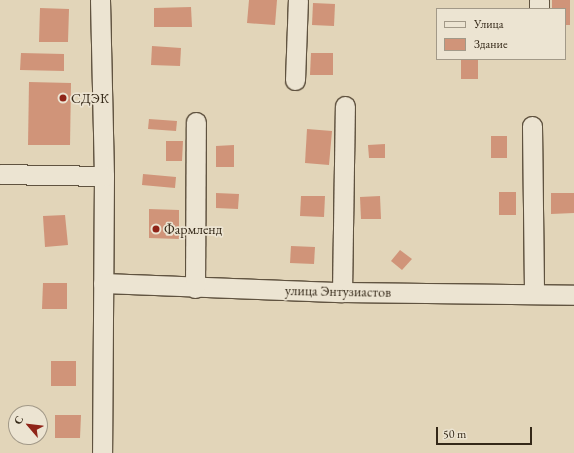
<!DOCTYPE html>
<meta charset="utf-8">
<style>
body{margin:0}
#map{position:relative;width:574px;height:453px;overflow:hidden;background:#e2d5b9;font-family:"EB Garamond",serif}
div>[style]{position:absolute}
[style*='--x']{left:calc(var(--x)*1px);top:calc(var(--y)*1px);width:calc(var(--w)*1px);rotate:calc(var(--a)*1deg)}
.building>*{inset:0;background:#d09479}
.roads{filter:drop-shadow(1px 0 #605340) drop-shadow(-1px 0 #605340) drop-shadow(0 1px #605340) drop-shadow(0 -1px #605340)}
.minor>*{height:19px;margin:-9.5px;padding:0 9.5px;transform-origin:9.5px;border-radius:9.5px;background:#ece4d2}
.dots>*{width:11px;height:11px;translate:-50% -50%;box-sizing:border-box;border:2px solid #ece4d2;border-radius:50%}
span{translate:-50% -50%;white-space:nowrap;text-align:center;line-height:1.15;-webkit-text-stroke:3.5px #ece4d2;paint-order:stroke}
.poi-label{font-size:14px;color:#342818}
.left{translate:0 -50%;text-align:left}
.street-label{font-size:14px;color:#342818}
.legend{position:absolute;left:436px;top:8px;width:130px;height:52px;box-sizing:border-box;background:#ece4d2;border:1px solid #a29988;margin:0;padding:5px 7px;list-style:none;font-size:12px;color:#342818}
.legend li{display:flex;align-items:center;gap:8px;height:20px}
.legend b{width:20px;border:1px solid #a29988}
.north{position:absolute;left:8px;top:405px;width:40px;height:40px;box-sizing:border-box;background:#ece4d2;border:1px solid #a29988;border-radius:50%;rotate:298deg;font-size:11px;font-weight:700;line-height:16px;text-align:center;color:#342818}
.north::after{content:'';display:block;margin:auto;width:14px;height:18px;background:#8f2418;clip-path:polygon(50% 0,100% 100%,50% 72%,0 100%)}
.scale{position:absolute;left:436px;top:427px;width:96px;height:18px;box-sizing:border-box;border:2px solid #342818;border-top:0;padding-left:5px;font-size:12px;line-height:14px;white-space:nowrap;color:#342818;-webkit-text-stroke:3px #ece4d2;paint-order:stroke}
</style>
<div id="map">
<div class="building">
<div style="clip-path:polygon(249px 0,277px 0,275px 25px,247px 23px)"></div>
<div style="clip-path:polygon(552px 0,570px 0,570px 25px,565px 25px,565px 9px,552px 9px)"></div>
<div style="clip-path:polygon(313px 3px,335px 4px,334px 26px,312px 25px)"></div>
<div style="clip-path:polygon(191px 7px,192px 27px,154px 27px,154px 8px)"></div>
<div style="clip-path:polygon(40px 8px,69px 9px,68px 42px,39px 42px)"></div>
<div style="clip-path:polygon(152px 46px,181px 48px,180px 66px,151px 65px)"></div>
<div style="clip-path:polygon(21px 53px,64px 54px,64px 71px,20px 70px)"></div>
<div style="clip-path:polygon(311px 53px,333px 53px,333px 75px,310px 75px)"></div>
<div style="clip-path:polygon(472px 59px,478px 60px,478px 79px,461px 79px,461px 60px)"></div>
<div style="clip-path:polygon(29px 82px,71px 83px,70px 145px,28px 145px)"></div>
<div style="clip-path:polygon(149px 119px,177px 121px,176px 131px,148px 129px)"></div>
<div style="clip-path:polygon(307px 129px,332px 131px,329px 165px,305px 163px)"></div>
<div style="clip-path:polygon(491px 136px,507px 136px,507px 158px,491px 158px)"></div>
<div style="clip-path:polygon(166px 141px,183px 141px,182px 161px,166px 161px)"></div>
<div style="clip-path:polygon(385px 144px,385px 158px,369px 158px,368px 145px)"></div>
<div style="clip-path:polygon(234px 145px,234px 167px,216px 167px,216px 146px)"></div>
<div style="clip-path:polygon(143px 174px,176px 177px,175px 188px,142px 185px)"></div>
<div style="clip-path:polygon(499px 192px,516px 192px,516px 215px,499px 215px)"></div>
<div style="clip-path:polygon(216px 193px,239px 194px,238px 209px,216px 208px)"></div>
<div style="clip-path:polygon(551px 193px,574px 193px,574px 213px,551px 214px)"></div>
<div style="clip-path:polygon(301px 196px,325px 196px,324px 217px,300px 216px)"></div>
<div style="clip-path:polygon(380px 196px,381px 219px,361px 219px,360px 197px)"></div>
<div style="clip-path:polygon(149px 209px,179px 210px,179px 239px,149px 238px)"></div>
<div style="clip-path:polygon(65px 215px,68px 245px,45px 247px,43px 216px)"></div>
<div style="clip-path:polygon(291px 246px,315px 247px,314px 264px,290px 263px)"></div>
<div style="clip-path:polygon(400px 250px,412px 259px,402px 270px,391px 261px)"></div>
<div style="clip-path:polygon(43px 283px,67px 283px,67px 309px,42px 309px)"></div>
<div style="clip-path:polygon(51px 361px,76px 361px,76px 386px,51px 386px)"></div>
<div style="clip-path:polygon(55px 415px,81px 415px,80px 438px,55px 438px)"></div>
</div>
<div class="roads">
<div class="minor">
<div style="--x:100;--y:0;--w:176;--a:88.7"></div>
<div style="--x:104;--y:176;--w:277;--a:90.4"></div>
<div style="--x:539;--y:9;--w:9;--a:-90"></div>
<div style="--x:295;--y:80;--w:80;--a:-87.9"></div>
<div style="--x:532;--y:126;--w:168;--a:89.3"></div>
<div style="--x:0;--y:174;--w:104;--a:1.1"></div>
<div style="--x:103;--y:283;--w:239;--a:2.2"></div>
<div style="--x:342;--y:292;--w:232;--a:0.7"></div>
<div style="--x:195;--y:288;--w:166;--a:-89.7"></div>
<div style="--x:342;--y:292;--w:186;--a:-89.1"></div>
</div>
</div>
<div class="dots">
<div style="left:63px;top:98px;background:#8f2418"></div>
<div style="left:156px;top:229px;background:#8f2418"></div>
</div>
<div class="poi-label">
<span class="left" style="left:71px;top:98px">СДЭК</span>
<span class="left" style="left:164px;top:229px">Фармленд</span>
</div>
<div class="street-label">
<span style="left:338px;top:291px;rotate:1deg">улица Энтузиастов</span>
</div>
<ul class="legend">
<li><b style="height:5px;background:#ece4d2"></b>Улица</li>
<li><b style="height:11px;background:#d09479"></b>Здание</li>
</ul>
<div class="north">С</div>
<div class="scale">50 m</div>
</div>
